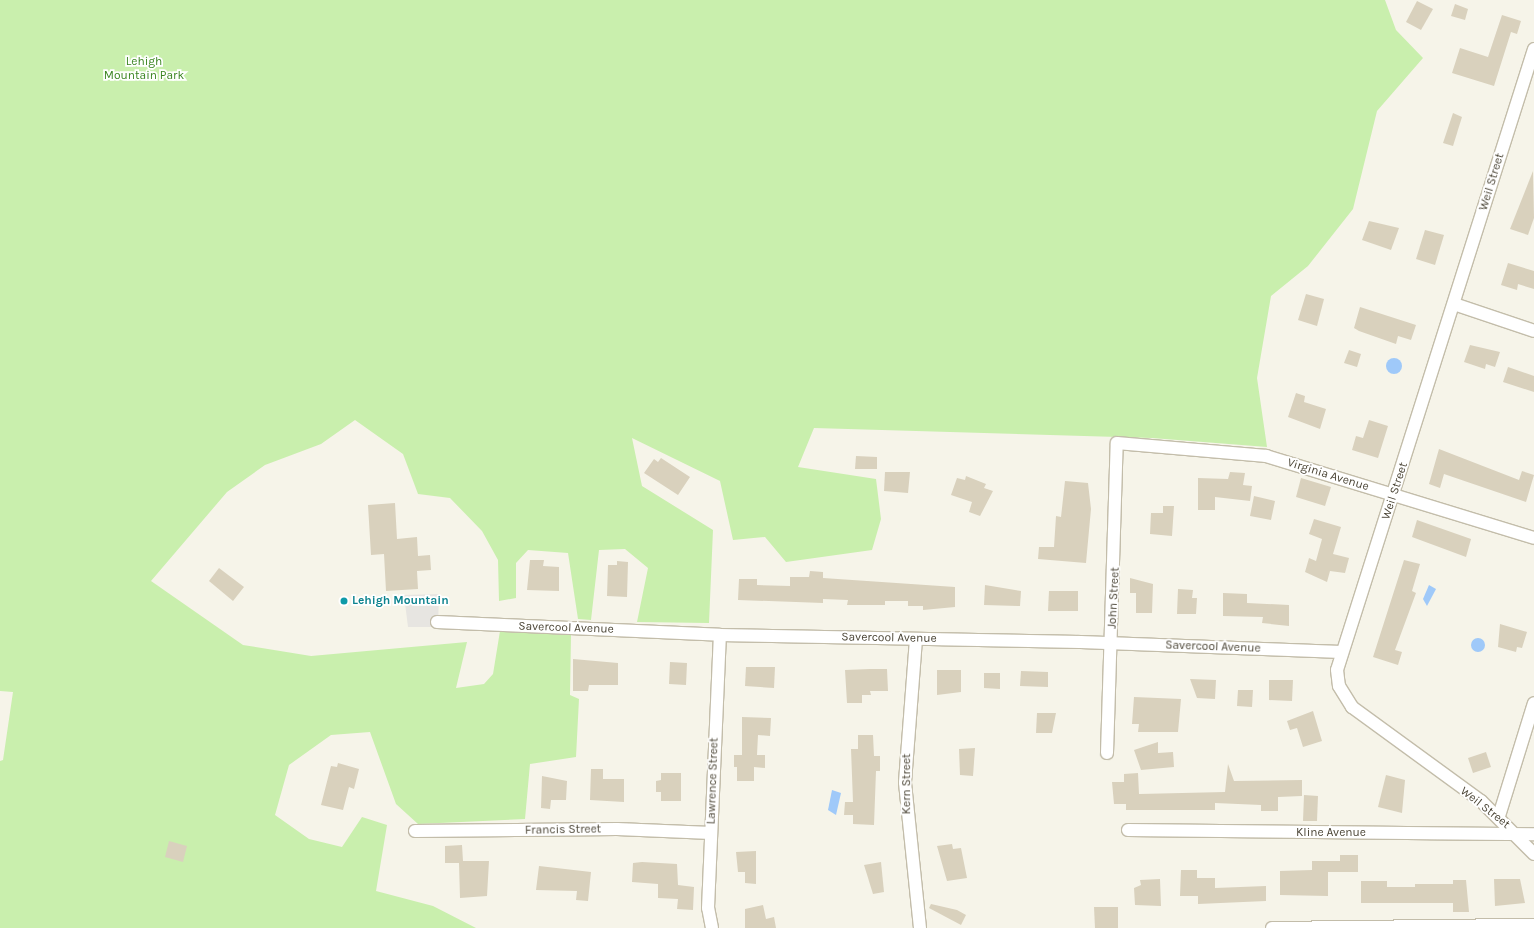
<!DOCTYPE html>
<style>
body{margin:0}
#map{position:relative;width:1534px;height:928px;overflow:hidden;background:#f6f4e9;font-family:Karla,sans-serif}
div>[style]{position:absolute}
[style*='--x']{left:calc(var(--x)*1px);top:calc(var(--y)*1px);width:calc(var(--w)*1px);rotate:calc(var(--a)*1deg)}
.green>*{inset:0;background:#c9efad}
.parking>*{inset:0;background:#e7e5e1}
.water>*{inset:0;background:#9fc9f9}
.round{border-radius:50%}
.building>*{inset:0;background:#d9d1bd}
.roads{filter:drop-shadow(1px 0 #c3bdaa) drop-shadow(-1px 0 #c3bdaa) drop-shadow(0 1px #c3bdaa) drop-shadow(0 -1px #c3bdaa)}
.minor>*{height:12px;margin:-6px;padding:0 6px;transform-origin:6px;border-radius:6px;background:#fff}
.dots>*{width:11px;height:11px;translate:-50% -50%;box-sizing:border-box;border:2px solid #fff;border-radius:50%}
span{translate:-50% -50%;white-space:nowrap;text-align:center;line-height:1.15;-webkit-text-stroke:3.5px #fff;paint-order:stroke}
.park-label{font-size:12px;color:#3a8521}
.street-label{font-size:12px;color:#4b4536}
.culture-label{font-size:12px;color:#0d838f;font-weight:700}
.left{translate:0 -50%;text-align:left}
</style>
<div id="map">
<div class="green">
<div style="clip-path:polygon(0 0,1385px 0,1396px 30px,1423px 58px,1377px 111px,1353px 209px,1308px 266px,1271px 296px,1257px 378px,1267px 447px,1152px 438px,814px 428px,798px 467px,876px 479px,881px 519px,872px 550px,786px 562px,765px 537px,733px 540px,720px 481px,632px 438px,642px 486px,713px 530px,709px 623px,637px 622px,648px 568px,625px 549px,599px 550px,591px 620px,578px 619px,568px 553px,528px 550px,516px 563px,516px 598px,499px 601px,498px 560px,482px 531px,450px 498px,418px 494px,403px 454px,355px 420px,321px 444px,265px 465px,227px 492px,151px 581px,243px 645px,311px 656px,467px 642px,456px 688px,484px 684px,493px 674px,500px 631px,571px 635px,570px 695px,579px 699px,576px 757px,530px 764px,525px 819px,418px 824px,396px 804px,370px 732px,331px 735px,289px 765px,275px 815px,309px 839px,342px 847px,362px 817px,387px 825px,376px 891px,433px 906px,476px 928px,0 928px,0 761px,3px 760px,13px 692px,0 691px)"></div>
</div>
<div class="parking">
<div style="clip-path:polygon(439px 594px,438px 627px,408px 627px,404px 595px)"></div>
</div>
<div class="water">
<div class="round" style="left:1386px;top:358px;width:16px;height:16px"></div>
<div style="clip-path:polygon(1429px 585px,1436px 589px,1427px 606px,1423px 599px)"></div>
<div class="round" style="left:1471px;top:638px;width:14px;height:14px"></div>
<div style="clip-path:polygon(832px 790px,841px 793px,836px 815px,828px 810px)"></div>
</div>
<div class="building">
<div style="clip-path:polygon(1417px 1px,1433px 9px,1421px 30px,1406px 22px)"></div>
<div style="clip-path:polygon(1455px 4px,1468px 9px,1465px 20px,1451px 16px)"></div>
<div style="clip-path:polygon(1502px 15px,1521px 21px,1517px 34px,1511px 32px,1494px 86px,1452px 73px,1460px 48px,1488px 57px)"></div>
<div style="clip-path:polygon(1453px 113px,1462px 117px,1453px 146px,1443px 143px)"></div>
<div style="clip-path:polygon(1533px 171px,1534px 218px,1528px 235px,1510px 229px)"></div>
<div style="clip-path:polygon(1369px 221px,1399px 228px,1391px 250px,1362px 240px)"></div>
<div style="clip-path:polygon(1425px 230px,1444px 235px,1435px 265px,1416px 259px)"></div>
<div style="clip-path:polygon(1508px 263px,1534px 271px,1534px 289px,1518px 284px,1517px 290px,1501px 285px)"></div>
<div style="clip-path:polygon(1306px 294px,1324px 299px,1317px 326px,1298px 320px)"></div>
<div style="clip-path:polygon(1360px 307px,1416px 325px,1411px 340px,1398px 336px,1396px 344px,1359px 331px,1354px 328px)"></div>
<div style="clip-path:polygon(1470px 345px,1500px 352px,1495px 367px,1486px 364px,1485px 369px,1464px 362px)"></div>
<div style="clip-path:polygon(1349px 350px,1361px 354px,1357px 367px,1344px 363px)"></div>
<div style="clip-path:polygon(1508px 367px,1534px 376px,1534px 392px,1503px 382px)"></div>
<div style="clip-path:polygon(1296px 393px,1305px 396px,1304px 402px,1326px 409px,1320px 429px,1288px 417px)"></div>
<div style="clip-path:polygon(1369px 420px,1388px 426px,1378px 458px,1352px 450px,1356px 436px,1363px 438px)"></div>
<div style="clip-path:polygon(1439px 449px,1519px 480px,1522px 471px,1534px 475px,1526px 502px,1444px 474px,1440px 488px,1429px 484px)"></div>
<div style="clip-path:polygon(856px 456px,877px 457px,877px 469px,855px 469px)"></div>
<div style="clip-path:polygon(661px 458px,690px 477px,678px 495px,644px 473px,654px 459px,658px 462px)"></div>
<div style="clip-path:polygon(885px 472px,910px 472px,908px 493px,884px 491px)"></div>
<div style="clip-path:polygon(1230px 472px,1245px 473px,1243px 485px,1252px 486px,1250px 501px,1215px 497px,1215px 510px,1198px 510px,1198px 478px,1228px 479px)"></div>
<div style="clip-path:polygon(966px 476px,986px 484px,984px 488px,993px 491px,980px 516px,969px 512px,972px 502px,951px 495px,957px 478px,965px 480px)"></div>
<div style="clip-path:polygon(1301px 478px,1331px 487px,1325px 506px,1296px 497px)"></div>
<div style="clip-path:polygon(1065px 481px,1088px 483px,1091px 509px,1086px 563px,1038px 559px,1039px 547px,1054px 547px,1056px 516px,1061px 517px)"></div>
<div style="clip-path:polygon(1254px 496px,1275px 501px,1271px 520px,1250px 516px)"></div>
<div style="clip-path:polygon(395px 503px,397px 539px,417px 537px,418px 556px,430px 555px,431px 570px,417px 571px,418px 589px,386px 591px,384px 554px,371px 555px,368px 505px)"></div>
<div style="clip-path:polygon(1163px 506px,1174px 506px,1172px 536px,1150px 534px,1151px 513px,1163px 513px)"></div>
<div style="clip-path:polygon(1314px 519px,1341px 527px,1333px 554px,1349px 558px,1345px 573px,1330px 571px,1327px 582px,1305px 572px,1309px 558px,1316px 561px,1322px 539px,1309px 534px)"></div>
<div style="clip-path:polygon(1417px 520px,1471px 539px,1466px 557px,1412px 537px)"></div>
<div style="clip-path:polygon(530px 560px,544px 560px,543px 566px,559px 567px,559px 591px,527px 590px)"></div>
<div style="clip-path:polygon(1404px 560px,1420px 564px,1412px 591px,1416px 593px,1395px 650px,1402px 652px,1398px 665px,1373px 657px)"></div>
<div style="clip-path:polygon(617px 561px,628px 562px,627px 597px,607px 596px,608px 565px,617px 565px)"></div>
<div style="clip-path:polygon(219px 568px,244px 587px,233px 601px,209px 581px)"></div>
<div style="clip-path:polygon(810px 571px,823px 572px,823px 578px,955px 587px,955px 607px,923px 610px,923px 606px,908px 606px,908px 601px,885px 601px,885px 605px,847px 605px,848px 600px,823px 599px,823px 603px,738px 600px,739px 579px,757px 579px,757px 585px,790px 586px,790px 577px,809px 577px)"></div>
<div style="clip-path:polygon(1130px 578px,1153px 584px,1152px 613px,1136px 613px,1136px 593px,1130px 593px)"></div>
<div style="clip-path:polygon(985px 585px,1021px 591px,1020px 606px,984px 605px)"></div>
<div style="clip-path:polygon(1178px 589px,1193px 590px,1192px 598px,1197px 598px,1196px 614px,1177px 614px)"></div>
<div style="clip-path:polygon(1049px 591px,1078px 591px,1078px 611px,1048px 611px)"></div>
<div style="clip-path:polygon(1223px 593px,1247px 594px,1247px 603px,1289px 605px,1289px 626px,1262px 623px,1263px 617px,1223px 616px)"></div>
<div style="clip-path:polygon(1500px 624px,1527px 632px,1522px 648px,1517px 647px,1516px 652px,1498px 647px)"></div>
<div style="clip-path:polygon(573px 659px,618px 663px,618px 685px,589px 685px,588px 691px,573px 691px)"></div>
<div style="clip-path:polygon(670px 662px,687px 663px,686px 685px,669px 684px)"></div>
<div style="clip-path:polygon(746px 667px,775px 667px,774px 688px,745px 686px)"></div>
<div style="clip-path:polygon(870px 669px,887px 669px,888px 691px,870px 691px,871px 695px,862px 695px,862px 703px,847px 703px,845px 670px)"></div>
<div style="clip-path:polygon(937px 670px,961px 670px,961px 692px,937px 695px)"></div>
<div style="clip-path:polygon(1021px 671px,1048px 672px,1048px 687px,1020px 686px)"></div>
<div style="clip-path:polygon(984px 673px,1000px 673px,1000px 689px,984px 688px)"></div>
<div style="clip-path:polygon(1190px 679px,1216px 680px,1215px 699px,1197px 698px)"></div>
<div style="clip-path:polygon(1269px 680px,1293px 680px,1292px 701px,1269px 700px)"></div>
<div style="clip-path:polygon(1238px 690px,1253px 690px,1252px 707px,1237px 706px)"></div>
<div style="clip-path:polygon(1134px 697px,1181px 699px,1178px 732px,1138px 732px,1139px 724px,1132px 724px)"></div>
<div style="clip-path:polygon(1313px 711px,1322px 741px,1303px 747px,1297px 728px,1290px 730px,1287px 721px)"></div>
<div style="clip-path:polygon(1037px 713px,1056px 713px,1052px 733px,1036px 733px)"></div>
<div style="clip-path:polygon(742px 717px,771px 718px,770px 736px,758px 735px,757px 755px,765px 755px,765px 768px,754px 767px,754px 781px,737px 781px,737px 767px,734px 767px,734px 755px,742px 755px)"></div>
<div style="clip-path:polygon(858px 735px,873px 735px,874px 756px,880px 756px,880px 771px,876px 771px,874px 825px,853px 824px,853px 815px,844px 815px,845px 802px,853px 802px,851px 749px,858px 749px)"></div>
<div style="clip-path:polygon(1158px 742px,1158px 753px,1173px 752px,1174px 767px,1141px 770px,1134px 750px)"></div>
<div style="clip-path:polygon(975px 748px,973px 776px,960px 775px,959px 749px)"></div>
<div style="clip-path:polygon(1486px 752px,1491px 767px,1473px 773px,1468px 758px)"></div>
<div style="clip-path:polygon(338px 763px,359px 769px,354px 789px,349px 787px,343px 810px,321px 805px,331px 766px,337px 767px)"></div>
<div style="clip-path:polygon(1228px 764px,1234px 781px,1302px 780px,1302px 796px,1278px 797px,1278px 811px,1261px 811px,1261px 805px,1215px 803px,1215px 810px,1126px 810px,1126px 804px,1114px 804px,1112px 782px,1124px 782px,1124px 774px,1138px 773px,1139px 794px,1225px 792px)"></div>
<div style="clip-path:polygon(591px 769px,603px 769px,603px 779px,624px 779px,624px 802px,590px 800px)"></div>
<div style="clip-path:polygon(661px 773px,681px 773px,681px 801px,661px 801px,661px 792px,656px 792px,656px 781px,661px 780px)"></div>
<div style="clip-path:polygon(1386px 775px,1405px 780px,1402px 813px,1378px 807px)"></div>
<div style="clip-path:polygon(542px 776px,567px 781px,566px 800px,551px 800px,550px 809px,541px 808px)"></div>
<div style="clip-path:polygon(1304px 795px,1318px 796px,1317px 821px,1303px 821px)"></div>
<div style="clip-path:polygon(169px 841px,187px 846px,183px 862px,165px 857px)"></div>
<div style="clip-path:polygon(952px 844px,953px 849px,961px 848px,967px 878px,947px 881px,937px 846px)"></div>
<div style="clip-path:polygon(462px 845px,463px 861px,489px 861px,487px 896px,460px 898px,459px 863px,445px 863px,445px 846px)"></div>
<div style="clip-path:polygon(756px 851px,756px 884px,745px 883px,745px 872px,738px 872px,736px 852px)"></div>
<div style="clip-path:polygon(1340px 855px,1358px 855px,1358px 872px,1328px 872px,1328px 896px,1280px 895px,1280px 871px,1312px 870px,1312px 861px,1340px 861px)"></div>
<div style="clip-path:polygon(642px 862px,677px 864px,678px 885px,694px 887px,693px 910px,677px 909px,678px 899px,658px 898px,658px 884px,632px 882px,633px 863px)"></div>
<div style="clip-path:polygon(881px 862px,884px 892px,873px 894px,864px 865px)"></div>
<div style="clip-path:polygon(539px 866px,591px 872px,588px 901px,576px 900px,577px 891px,536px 890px)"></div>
<div style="clip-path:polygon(1181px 870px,1197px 870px,1197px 878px,1215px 878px,1215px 888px,1266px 886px,1266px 901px,1198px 904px,1198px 896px,1180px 896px)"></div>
<div style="clip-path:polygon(1160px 879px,1161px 906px,1135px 905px,1134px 888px,1141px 885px,1140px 880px)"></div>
<div style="clip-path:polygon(1494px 879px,1520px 879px,1525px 903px,1495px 906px)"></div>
<div style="clip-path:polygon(1453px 880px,1466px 880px,1469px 912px,1453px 912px,1453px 903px,1361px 903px,1361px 881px,1387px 881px,1387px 887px,1415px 887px,1415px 884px,1453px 884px)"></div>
<div style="clip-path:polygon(931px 904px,957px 910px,966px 915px,961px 925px,929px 908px)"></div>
<div style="clip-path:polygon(763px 905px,766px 919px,774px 917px,776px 928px,745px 928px,745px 909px)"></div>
<div style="clip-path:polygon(1094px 907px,1118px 907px,1118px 928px,1095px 928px)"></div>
</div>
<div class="roads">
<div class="minor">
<div style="--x:1534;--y:49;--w:651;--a:107.6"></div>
<div style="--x:1337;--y:670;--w:16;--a:83"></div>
<div style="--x:1339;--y:686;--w:25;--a:58"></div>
<div style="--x:1352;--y:707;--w:160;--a:36.1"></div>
<div style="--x:1481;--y:801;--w:75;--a:45"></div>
<div style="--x:1454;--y:304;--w:84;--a:18.6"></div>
<div style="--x:437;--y:622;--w:283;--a:2.6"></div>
<div style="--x:720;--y:635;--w:360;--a:1.1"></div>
<div style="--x:1080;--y:642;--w:262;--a:2.2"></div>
<div style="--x:916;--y:639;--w:144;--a:94.4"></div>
<div style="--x:905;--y:783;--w:146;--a:84.1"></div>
<div style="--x:1107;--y:753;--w:310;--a:-88.2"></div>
<div style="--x:1117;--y:443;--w:150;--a:5"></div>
<div style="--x:1266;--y:456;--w:280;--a:17"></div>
<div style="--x:1499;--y:816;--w:118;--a:-72.8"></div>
<div style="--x:1128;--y:830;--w:406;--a:0.6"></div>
<div style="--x:415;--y:831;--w:202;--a:-0.6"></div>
<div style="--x:617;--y:829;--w:94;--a:2.4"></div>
<div style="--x:712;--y:928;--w:20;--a:-101"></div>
<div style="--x:708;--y:908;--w:273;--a:-87.5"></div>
<div style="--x:1272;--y:928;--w:262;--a:-0.7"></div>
</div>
</div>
<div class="dots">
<div style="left:344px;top:601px;background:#0f9aa8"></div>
</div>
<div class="park-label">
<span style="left:144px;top:69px">Lehigh<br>Mountain Park</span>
</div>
<div class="street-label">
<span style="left:1492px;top:182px;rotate:-73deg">Weil Street</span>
<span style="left:1328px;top:475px;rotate:17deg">Virginia Avenue</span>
<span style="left:1395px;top:491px;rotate:-72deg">Weil Street</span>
<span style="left:1114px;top:598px;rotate:-87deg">John Street</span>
<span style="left:566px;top:628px;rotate:2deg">Savercool Avenue</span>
<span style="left:889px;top:638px;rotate:1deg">Savercool Avenue</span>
<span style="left:1213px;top:647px;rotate:2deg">Savercool Avenue</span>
<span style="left:713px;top:781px;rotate:-88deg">Lawrence Street</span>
<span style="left:907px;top:784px;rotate:-90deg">Kern Street</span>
<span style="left:1485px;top:808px;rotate:38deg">Weil Street</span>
<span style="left:563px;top:830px;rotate:-1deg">Francis Street</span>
<span style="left:1331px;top:833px">Kline Avenue</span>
</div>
<div class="culture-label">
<span class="left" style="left:352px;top:601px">Lehigh Mountain</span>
</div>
</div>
